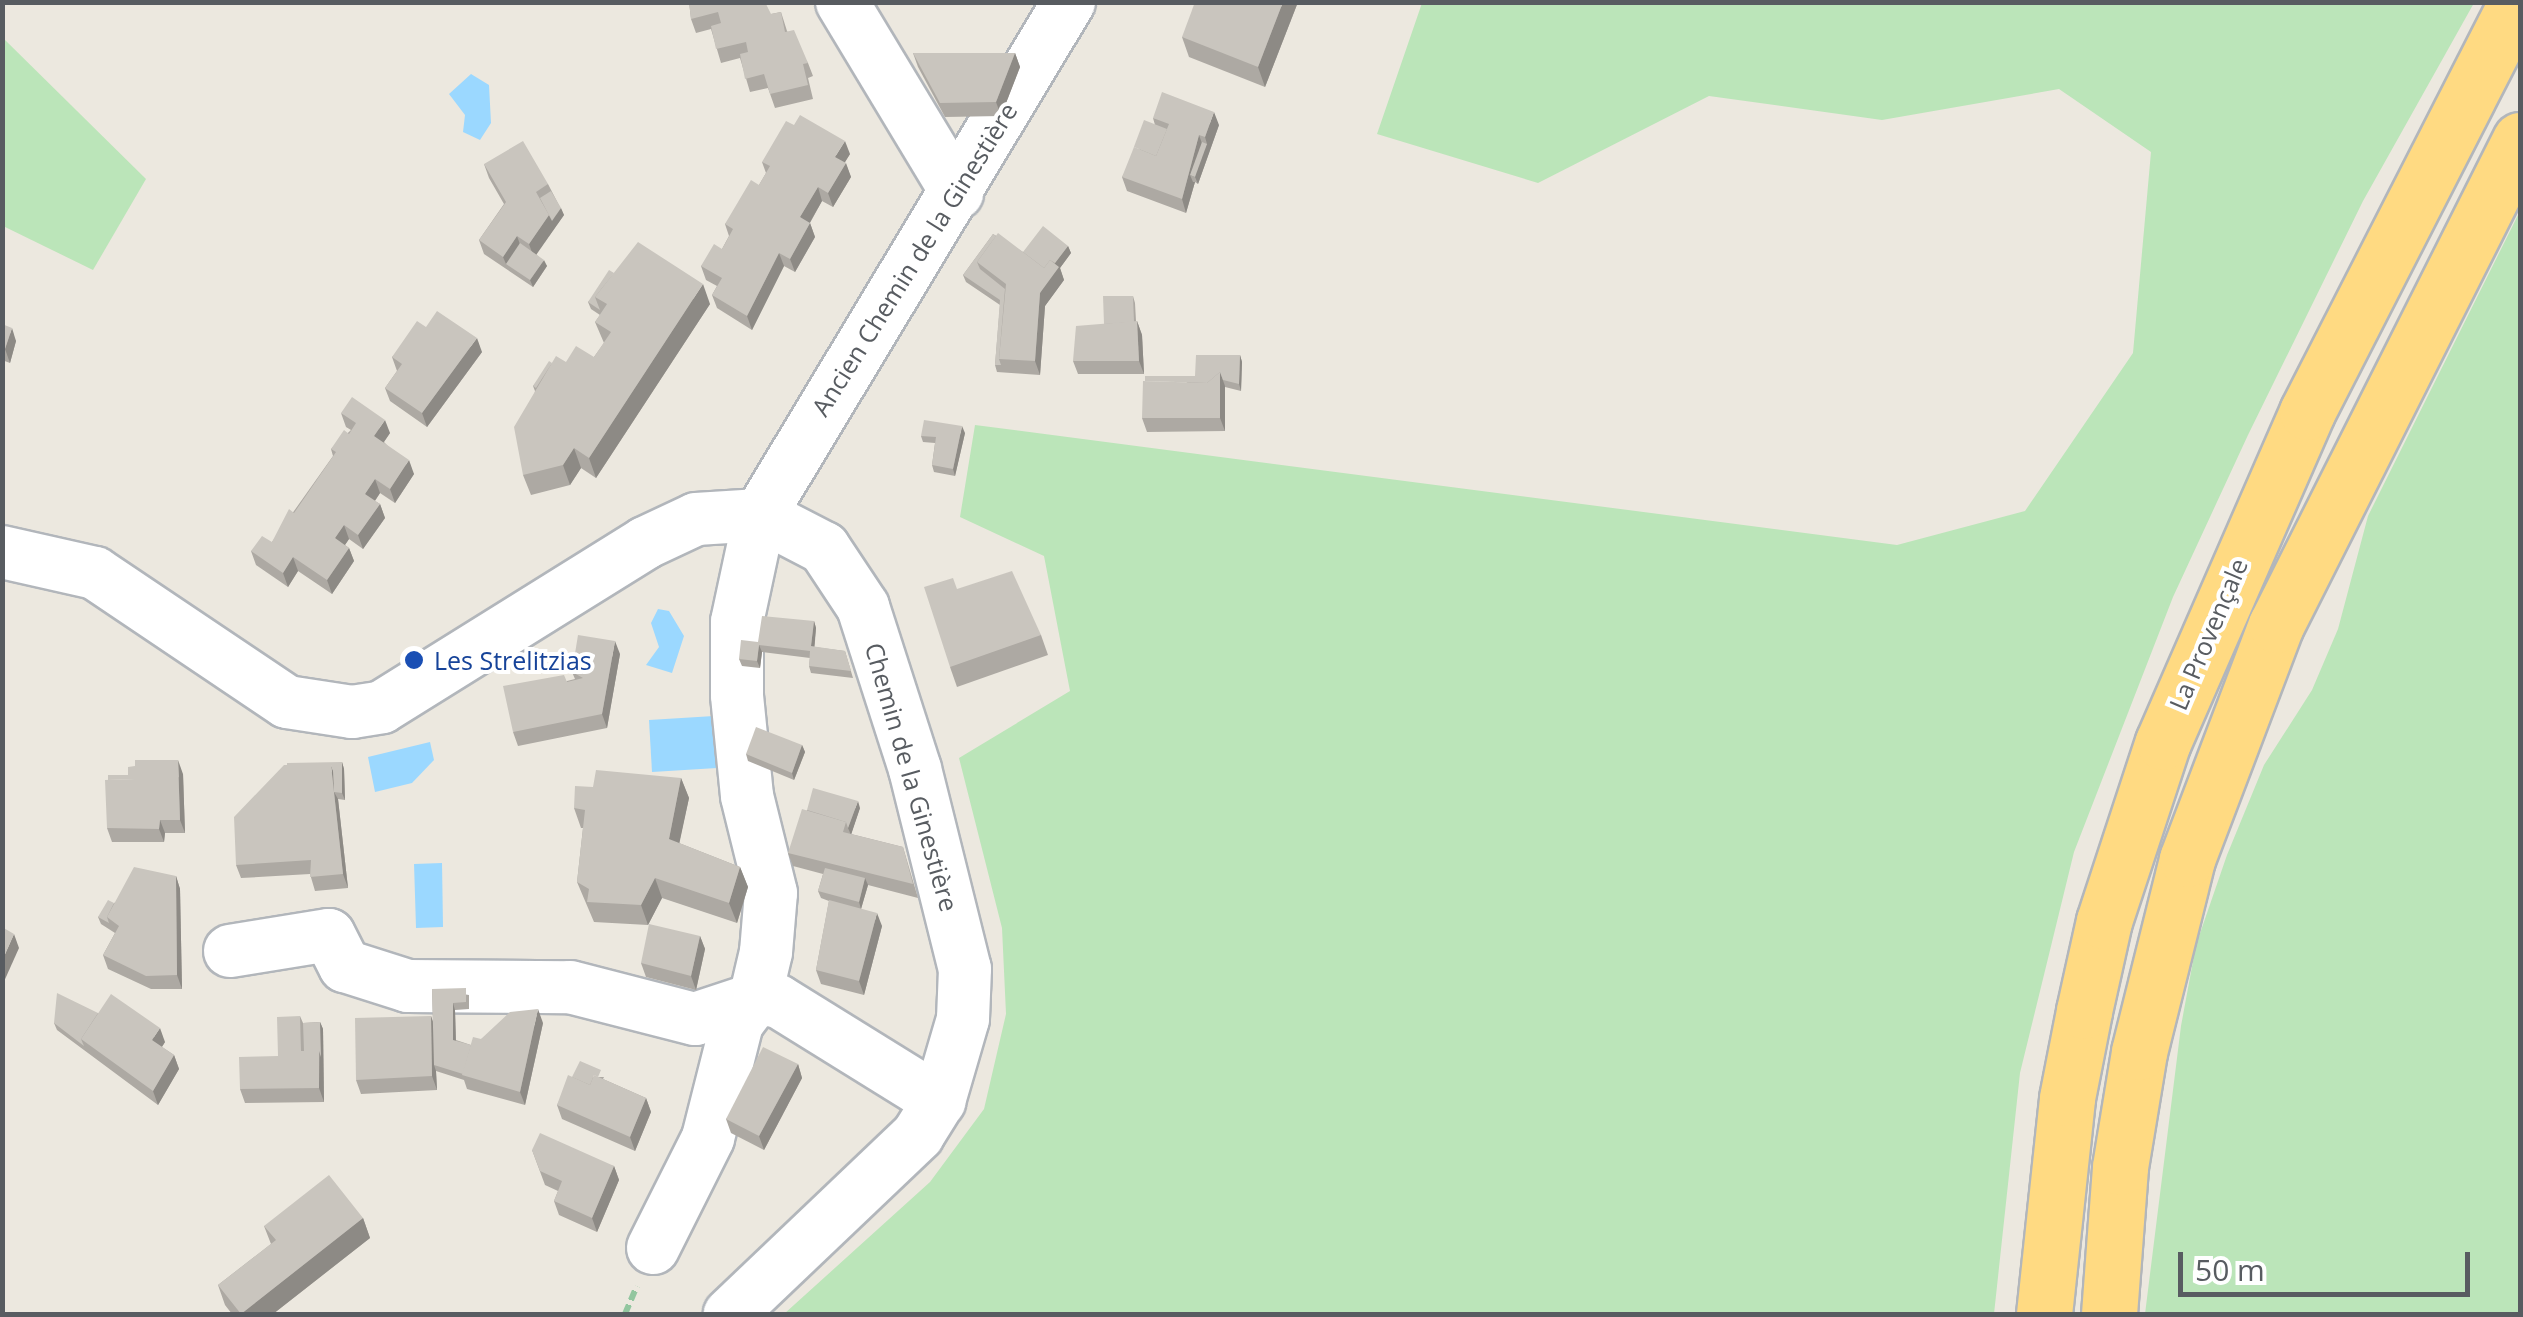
<!DOCTYPE html>
<meta charset="utf-8">
<style>
body{margin:0}
#map{position:relative;width:2523px;height:1317px;overflow:hidden;background:#ece8df;font-family:"Open Sans",sans-serif}
div>[style]{position:absolute}
[style*='--x']{left:calc(var(--x)*1px);top:calc(var(--y)*1px);width:calc(var(--w)*1px);rotate:calc(var(--a)*1deg)}
.green>*{inset:0;background:#bbe5b9}
.water>*{inset:0;background:#9bd8ff}
.path>*{height:6px;margin-top:-3px;transform-origin:0;background:repeating-linear-gradient(90deg,#92c69f 0 10px,transparent 0 15px)}
.roads{filter:drop-shadow(2px 0 #b2b6bb) drop-shadow(-2px 0 #b2b6bb) drop-shadow(0 2px #b2b6bb) drop-shadow(0 -2px #b2b6bb)}
.minor>*{height:52px;margin:-26px;padding:0 26px;transform-origin:26px;border-radius:26px;background:#fff}
.highway>*{height:55px;margin:-27.5px;padding:0 27.5px;transform-origin:27.5px;border-radius:27.5px;background:#ffda82}
.wall>*{inset:0;background:#ada9a3}
.shaded-wall>*{inset:0;background:#8d8a85}
.building>*{inset:0;background:#c9c5be}
.dots>*{width:28px;height:28px;translate:-50% -50%;box-sizing:border-box;border:5px solid #fff;border-radius:50%}
span{translate:-50% -50%;white-space:nowrap;text-align:center;line-height:1.15;-webkit-text-stroke:8px #fff;paint-order:stroke}
.street-label{font-size:25px;color:#585c61}
.transit-label{font-size:25px;color:#164399}
.left{translate:0 -50%;text-align:left}
.frame{position:absolute;inset:0;border:5px solid #585c61;pointer-events:none}
.scale{position:absolute;left:2178px;top:1252px;width:292px;height:45px;box-sizing:border-box;border:5px solid #585c61;border-top:0;padding-left:12px;font-size:30px;line-height:35px;white-space:nowrap;color:#585c61;-webkit-text-stroke:8px #fff;paint-order:stroke}
</style>
<div id="map">
<div class="green">
<div style="clip-path:polygon(1422px 3px,2474px 3px,2363px 201px,2248px 435px,2173px 597px,2074px 852px,2020px 1073px,1994px 1314px,784px 1314px,930px 1182px,984px 1109px,1006px 1014px,1002px 928px,959px 758px,1070px 691px,1044px 556px,960px 517px,975px 425px,1897px 545px,2025px 511px,2133px 353px,2151px 152px,2059px 89px,1882px 120px,1709px 96px,1538px 183px,1377px 134px)"></div>
<div style="clip-path:polygon(2px 37px,146px 179px,93px 270px,3px 226px)"></div>
<div style="clip-path:polygon(2520px 211px,2520px 1314px,2145px 1314px,2181px 1026px,2196px 945px,2227px 855px,2264px 765px,2312px 690px,2338px 629px,2368px 516px)"></div>
</div>
<div class="water">
<div style="clip-path:polygon(471px 74px,489px 85px,491px 123px,480px 140px,463px 132px,465px 115px,449px 94px)"></div>
<div style="clip-path:polygon(658px 609px,669px 611px,684px 636px,672px 673px,646px 665px,659px 647px,651px 623px)"></div>
<div style="clip-path:polygon(714px 716px,717px 768px,652px 772px,649px 720px)"></div>
<div style="clip-path:polygon(430px 742px,434px 760px,412px 783px,375px 792px,368px 757px)"></div>
<div style="clip-path:polygon(442px 863px,443px 927px,416px 928px,414px 864px)"></div>
</div>
<div class="path">
<div style="--x:625;--y:1314;--w:30;--a:-67"></div>
</div>
<div class="roads">
<div class="minor">
<div style="--x:842;--y:2;--w:223;--a:58.9"></div>
<div style="--x:2;--y:552;--w:95;--a:12.7"></div>
<div style="--x:95;--y:573;--w:231;--a:33.9"></div>
<div style="--x:287;--y:702;--w:66;--a:8.7"></div>
<div style="--x:352;--y:712;--w:30;--a:-9"></div>
<div style="--x:382;--y:707;--w:310;--a:-31.9"></div>
<div style="--x:645;--y:543;--w:56;--a:-25.2"></div>
<div style="--x:696;--y:519;--w:64;--a:-3.6"></div>
<div style="--x:760;--y:515;--w:72;--a:27.3"></div>
<div style="--x:824;--y:548;--w:71;--a:56.5"></div>
<div style="--x:863;--y:607;--w:170;--a:72.2"></div>
<div style="--x:915;--y:769;--w:206;--a:76"></div>
<div style="--x:965;--y:969;--w:50;--a:92.3"></div>
<div style="--x:963;--y:1019;--w:85;--a:106.3"></div>
<div style="--x:939;--y:1101;--w:40;--a:122"></div>
<div style="--x:918;--y:1135;--w:260;--a:136.4"></div>
<div style="--x:230;--y:951;--w:100;--a:-9.2"></div>
<div style="--x:329;--y:935;--w:35;--a:63"></div>
<div style="--x:345;--y:966;--w:66;--a:17.6"></div>
<div style="--x:408;--y:986;--w:162;--a:0.4"></div>
<div style="--x:570;--y:987;--w:129;--a:14.4"></div>
<div style="--x:695;--y:1019;--w:63;--a:-18.4"></div>
<div style="--x:755;--y:999;--w:23;--a:5"></div>
<div style="--x:778;--y:1001;--w:190;--a:31.8"></div>
<div style="--x:653;--y:1248;--w:123;--a:-63.4"></div>
<div style="--x:708;--y:1138;--w:119;--a:-75.8"></div>
<div style="--x:737;--y:1023;--w:30;--a:-53"></div>
<div style="--x:755;--y:999;--w:48;--a:-76.8"></div>
<div style="--x:766;--y:952;--w:59;--a:-85.2"></div>
<div style="--x:771;--y:893;--w:100;--a:-103.9"></div>
<div style="--x:747;--y:796;--w:101;--a:-95.7"></div>
<div style="--x:737;--y:695;--w:73;--a:-90"></div>
<div style="--x:737;--y:622;--w:109;--a:-77.9"></div>
<div style="--x:760;--y:515;--w:599;--a:-58.94"></div>
</div>
<div class="highway">
<div style="--x:2044;--y:1314;--w:217;--a:-83.9"></div>
<div style="--x:2067;--y:1098;--w:89;--a:-78.9"></div>
<div style="--x:2084;--y:1011;--w:92;--a:-77.5"></div>
<div style="--x:2104;--y:921;--w:188;--a:-71.8"></div>
<div style="--x:2163;--y:742;--w:360;--a:-66.4"></div>
<div style="--x:2307;--y:412;--w:461;--a:-62.9"></div>
<div style="--x:2109;--y:1314;--w:147;--a:-85.7"></div>
<div style="--x:2120;--y:1167;--w:117;--a:-80.6"></div>
<div style="--x:2139;--y:1052;--w:199;--a:-76"></div>
<div style="--x:2187;--y:859;--w:250;--a:-69.2"></div>
<div style="--x:2276;--y:625;--w:543;--a:-63.29"></div>
</div>
</div>
<div class="wall">
<div style="clip-path:polygon(689px 2px,771px 14px,781px 12px,787px 31px,808px 63px,813px 76px,808px 78px,813px 99px,775px 108px,768px 88px,750px 92px,740px 58px,721px 63px,711px 29px,696px 33px,691px 19px)"></div>
<div style="clip-path:polygon(1298px 2px,1265px 87px,1189px 57px,1182px 37px)"></div>
<div style="clip-path:polygon(913px 53px,1015px 53px,1020px 67px,1001px 116px,945px 117px,918px 67px)"></div>
<div style="clip-path:polygon(1153px 118px,1219px 125px,1198px 184px,1195px 182px,1186px 213px,1127px 191px,1122px 177px,1155px 125px)"></div>
<div style="clip-path:polygon(850px 154px,845px 162px,851px 177px,833px 207px,822px 201px,810px 223px,815px 237px,795px 272px,784px 266px,752px 330px,717px 308px,712px 295px,717px 286px,706px 280px,701px 266px,722px 249px,729px 236px,725px 224px,759px 185px,766px 173px,762px 162px)"></div>
<div style="clip-path:polygon(484px 164px,548px 184px,564px 215px,536px 254px,547px 266px,533px 287px,484px 254px,479px 240px,504px 204px,489px 178px)"></div>
<div style="clip-path:polygon(993px 234px,1023px 252px,1068px 246px,1071px 253px,1060px 268px,1064px 280px,1045px 306px,1040px 375px,997px 372px,995px 365px,1000px 305px,966px 282px,963px 275px)"></div>
<div style="clip-path:polygon(614px 273px,710px 304px,596px 478px,581px 468px,570px 485px,531px 495px,523px 475px,535px 391px,533px 386px,552px 363px,566px 362px,594px 357px,604px 343px,595px 322px,600px 315px,591px 309px,588px 302px)"></div>
<div style="clip-path:polygon(1133px 296px,1135px 303px,1136px 321px,1137px 321px,1142px 335px,1144px 374px,1078px 374px,1073px 361px,1104px 324px)"></div>
<div style="clip-path:polygon(2px 324px,16px 341px,10px 363px,2px 360px)"></div>
<div style="clip-path:polygon(426px 327px,482px 352px,427px 427px,390px 401px,385px 388px,397px 371px,392px 357px)"></div>
<div style="clip-path:polygon(1240px 355px,1242px 362px,1241px 391px,1225px 387px,1225px 431px,1147px 432px,1142px 418px,1195px 376px)"></div>
<div style="clip-path:polygon(341px 413px,390px 433px,384px 442px,414px 474px,395px 503px,380px 493px,375px 501px,380px 504px,385px 518px,363px 549px,349px 539px,345px 545px,349px 548px,354px 561px,332px 594px,298px 571px,288px 587px,256px 565px,251px 551px,272px 542px,333px 456px,331px 449px,351px 430px,346px 427px)"></div>
<div style="clip-path:polygon(965px 433px,955px 476px,934px 472px,932px 465px,935px 443px,923px 442px,921px 436px)"></div>
<div style="clip-path:polygon(957px 589px,1041px 635px,1048px 655px,957px 687px,950px 667px)"></div>
<div style="clip-path:polygon(814px 621px,816px 628px,814px 647px,845px 651px,853px 678px,811px 673px,809px 666px,810px 658px,762px 652px,760px 668px,742px 666px,739px 659px,758px 642px)"></div>
<div style="clip-path:polygon(620px 654px,607px 728px,518px 746px,513px 732px,567px 681px,575px 679px,572px 672px)"></div>
<div style="clip-path:polygon(802px 745px,805px 752px,794px 780px,748px 761px,746px 754px)"></div>
<div style="clip-path:polygon(342px 762px,344px 769px,345px 800px,338px 799px,348px 888px,315px 891px,310px 874px,241px 878px,236px 865px)"></div>
<div style="clip-path:polygon(183px 774px,185px 833px,165px 833px,164px 842px,112px 842px,107px 828px)"></div>
<div style="clip-path:polygon(681px 778px,689px 798px,679px 843px,740px 867px,748px 887px,737px 923px,662px 898px,648px 925px,594px 922px,577px 882px,583px 828px,581px 828px,574px 808px,593px 787px)"></div>
<div style="clip-path:polygon(860px 808px,851px 834px,903px 847px,918px 898px,868px 885px,861px 909px,882px 926px,864px 995px,821px 984px,816px 970px,829px 901px,821px 898px,818px 891px,823px 874px,793px 866px,788px 853px,807px 810px)"></div>
<div style="clip-path:polygon(176px 876px,180px 889px,182px 989px,151px 989px,108px 969px,103px 955px,115px 933px,101px 924px,98px 917px,114px 903px)"></div>
<div style="clip-path:polygon(700px 936px,705px 949px,696px 990px,646px 977px,641px 963px)"></div>
<div style="clip-path:polygon(432px 989px,469px 995px,469px 1009px,455px 1010px,456px 1040px,471px 1045px,481px 1039px,543px 1023px,525px 1105px,467px 1089px,464px 1080px,436px 1071px,437px 1090px,361px 1094px,356px 1080px,431px 1016px,433px 1023px)"></div>
<div style="clip-path:polygon(98px 1013px,165px 1042px,162px 1047px,174px 1055px,179px 1069px,158px 1105px,57px 1030px,54px 1023px)"></div>
<div style="clip-path:polygon(300px 1016px,303px 1023px,320px 1022px,323px 1029px,324px 1102px,245px 1103px,240px 1089px,278px 1056px)"></div>
<div style="clip-path:polygon(798px 1064px,802px 1078px,764px 1150px,731px 1133px,726px 1119px)"></div>
<div style="clip-path:polygon(572px 1077px,604px 1077px,603px 1079px,646px 1098px,651px 1112px,635px 1151px,562px 1119px,557px 1105px)"></div>
<div style="clip-path:polygon(532px 1150px,614px 1166px,619px 1180px,597px 1232px,559px 1215px,554px 1201px,558px 1191px,545px 1185px)"></div>
<div style="clip-path:polygon(363px 1218px,370px 1238px,273px 1314px,232px 1314px,225px 1305px,218px 1285px,271px 1244px,264px 1226px)"></div>
</div>
<div class="shaded-wall">
<div style="clip-path:polygon(1283px 2px,1298px 2px,1265px 87px,1258px 67px)"></div>
<div style="clip-path:polygon(1015px 53px,1020px 67px,1001px 116px,996px 102px)"></div>
<div style="clip-path:polygon(1214px 112px,1219px 125px,1198px 184px,1195px 177px,1190px 175px,1193px 182px,1195px 182px,1186px 213px,1182px 199px,1199px 135px,1204px 149px,1207px 144px,1205px 137px)"></div>
<div style="clip-path:polygon(845px 141px,850px 154px,840px 170px,835px 157px)"></div>
<div style="clip-path:polygon(846px 163px,851px 177px,833px 207px,828px 193px)"></div>
<div style="clip-path:polygon(818px 187px,822px 201px,805px 231px,800px 217px)"></div>
<div style="clip-path:polygon(561px 208px,564px 215px,534px 258px,529px 244px,549px 215px)"></div>
<div style="clip-path:polygon(810px 223px,815px 237px,795px 272px,790px 259px)"></div>
<div style="clip-path:polygon(517px 236px,522px 250px,506px 264px,503px 257px)"></div>
<div style="clip-path:polygon(1068px 246px,1071px 253px,1060px 268px,1064px 280px,1045px 306px,1040px 375px,1035px 361px,1040px 293px,1046px 275px)"></div>
<div style="clip-path:polygon(779px 253px,784px 266px,752px 330px,747px 316px)"></div>
<div style="clip-path:polygon(544px 260px,547px 266px,533px 287px,530px 280px)"></div>
<div style="clip-path:polygon(703px 284px,710px 304px,596px 478px,589px 458px)"></div>
<div style="clip-path:polygon(1137px 321px,1142px 335px,1144px 374px,1139px 361px)"></div>
<div style="clip-path:polygon(12px 328px,16px 341px,10px 363px,5px 349px)"></div>
<div style="clip-path:polygon(477px 338px,482px 352px,427px 427px,422px 413px)"></div>
<div style="clip-path:polygon(1240px 355px,1242px 362px,1241px 391px,1239px 384px)"></div>
<div style="clip-path:polygon(1220px 372px,1225px 386px,1225px 431px,1220px 418px)"></div>
<div style="clip-path:polygon(385px 420px,390px 433px,379px 449px,374px 436px)"></div>
<div style="clip-path:polygon(962px 426px,965px 433px,955px 476px,953px 469px)"></div>
<div style="clip-path:polygon(574px 448px,581px 468px,570px 485px,563px 465px)"></div>
<div style="clip-path:polygon(409px 460px,414px 474px,395px 503px,390px 489px)"></div>
<div style="clip-path:polygon(375px 479px,380px 493px,370px 508px,365px 494px)"></div>
<div style="clip-path:polygon(380px 504px,385px 518px,363px 549px,358px 535px)"></div>
<div style="clip-path:polygon(344px 525px,349px 539px,340px 552px,335px 538px)"></div>
<div style="clip-path:polygon(349px 548px,354px 561px,332px 594px,327px 580px)"></div>
<div style="clip-path:polygon(293px 557px,298px 571px,288px 587px,283px 573px)"></div>
<div style="clip-path:polygon(814px 621px,816px 628px,814px 653px,811px 646px)"></div>
<div style="clip-path:polygon(615px 641px,620px 654px,607px 728px,602px 714px)"></div>
<div style="clip-path:polygon(759px 645px,762px 652px,760px 668px,757px 661px)"></div>
<div style="clip-path:polygon(802px 745px,805px 752px,794px 780px,792px 773px)"></div>
<div style="clip-path:polygon(178px 760px,183px 774px,185px 833px,180px 820px)"></div>
<div style="clip-path:polygon(342px 762px,344px 769px,345px 800px,342px 793px)"></div>
<div style="clip-path:polygon(331px 765px,336px 778px,334px 792px,338px 799px,348px 888px,343px 874px)"></div>
<div style="clip-path:polygon(681px 778px,689px 798px,676px 859px,669px 839px)"></div>
<div style="clip-path:polygon(858px 801px,860px 808px,851px 835px,848px 828px)"></div>
<div style="clip-path:polygon(160px 820px,165px 833px,164px 842px,159px 829px)"></div>
<div style="clip-path:polygon(740px 867px,748px 887px,737px 923px,729px 903px)"></div>
<div style="clip-path:polygon(176px 876px,180px 889px,182px 989px,177px 975px)"></div>
<div style="clip-path:polygon(655px 878px,662px 898px,648px 925px,641px 905px)"></div>
<div style="clip-path:polygon(865px 878px,868px 885px,861px 909px,859px 902px)"></div>
<div style="clip-path:polygon(877px 913px,882px 926px,864px 995px,859px 981px)"></div>
<div style="clip-path:polygon(14px 934px,19px 948px,2px 986px,2px 961px)"></div>
<div style="clip-path:polygon(700px 936px,705px 949px,696px 990px,691px 976px)"></div>
<div style="clip-path:polygon(453px 1003px,455px 1010px,456px 1047px,453px 1040px)"></div>
<div style="clip-path:polygon(538px 1009px,543px 1023px,525px 1105px,520px 1092px)"></div>
<div style="clip-path:polygon(431px 1016px,436px 1030px,434px 1065px,436px 1071px,437px 1090px,432px 1076px)"></div>
<div style="clip-path:polygon(320px 1022px,323px 1029px,324px 1102px,319px 1088px)"></div>
<div style="clip-path:polygon(160px 1028px,165px 1042px,157px 1054px,152px 1040px)"></div>
<div style="clip-path:polygon(174px 1055px,179px 1069px,158px 1105px,153px 1091px)"></div>
<div style="clip-path:polygon(798px 1064px,802px 1078px,764px 1150px,759px 1136px)"></div>
<div style="clip-path:polygon(646px 1098px,651px 1112px,635px 1151px,630px 1137px)"></div>
<div style="clip-path:polygon(614px 1166px,619px 1180px,597px 1232px,592px 1218px)"></div>
<div style="clip-path:polygon(363px 1218px,370px 1238px,273px 1314px,241px 1314px)"></div>
</div>
<div class="building">
<div style="clip-path:polygon(689px 2px,765px 2px,771px 14px,781px 12px,785px 32px,794px 30px,808px 63px,803px 64px,808px 85px,770px 94px,764px 74px,745px 79px,740px 54px,748px 52px,746px 42px,716px 49px,711px 26px,721px 23px,718px 12px,691px 19px)"></div>
<div style="clip-path:polygon(1195px 2px,1283px 2px,1258px 67px,1182px 37px)"></div>
<div style="clip-path:polygon(913px 53px,1015px 53px,996px 102px,940px 103px)"></div>
<div style="clip-path:polygon(1162px 92px,1214px 112px,1205px 137px,1199px 135px,1182px 199px,1122px 177px,1134px 147px,1156px 156px,1169px 124px,1153px 118px)"></div>
<div style="clip-path:polygon(800px 115px,845px 141px,835px 157px,846px 163px,828px 193px,818px 187px,800px 217px,810px 223px,790px 259px,779px 253px,747px 316px,712px 295px,722px 278px,701px 266px,714px 244px,722px 249px,726px 242px,733px 229px,725px 224px,751px 180px,759px 185px,770px 166px,762px 162px,786px 121px,794px 125px)"></div>
<div style="clip-path:polygon(1144px 120px,1167px 129px,1156px 156px,1134px 147px,1132px 152px)"></div>
<div style="clip-path:polygon(523px 141px,548px 184px,536px 192px,549px 215px,529px 244px,517px 236px,503px 257px,479px 240px,506px 202px,484px 164px)"></div>
<div style="clip-path:polygon(1202px 142px,1207px 144px,1195px 177px,1190px 175px)"></div>
<div style="clip-path:polygon(551px 191px,561px 208px,552px 221px,540px 198px)"></div>
<div style="clip-path:polygon(1043px 226px,1068px 246px,1055px 263px,1050px 260px,1044px 268px,1023px 252px)"></div>
<div style="clip-path:polygon(998px 233px,1044px 268px,1050px 260px,1059px 267px,1040px 293px,1035px 361px,999px 359px,1006px 284px,977px 262px)"></div>
<div style="clip-path:polygon(993px 234px,996px 236px,977px 262px,980px 269px,1005px 289px,999px 359px,1001px 365px,995px 365px,1000px 300px,963px 275px)"></div>
<div style="clip-path:polygon(638px 242px,703px 284px,589px 458px,574px 448px,563px 465px,523px 475px,514px 427px,556px 356px,566px 362px,576px 346px,594px 357px,611px 332px,595px 322px,607px 304px,595px 297px)"></div>
<div style="clip-path:polygon(520px 243px,544px 260px,530px 280px,506px 264px)"></div>
<div style="clip-path:polygon(609px 270px,614px 273px,595px 297px,600px 310px,588px 302px)"></div>
<div style="clip-path:polygon(1103px 296px,1133px 296px,1134px 322px,1104px 324px)"></div>
<div style="clip-path:polygon(437px 311px,477px 338px,422px 413px,385px 388px,402px 364px,392px 357px,417px 321px,426px 327px)"></div>
<div style="clip-path:polygon(1137px 321px,1139px 361px,1073px 361px,1076px 326px)"></div>
<div style="clip-path:polygon(2px 324px,12px 328px,5px 349px,2px 348px)"></div>
<div style="clip-path:polygon(1196px 355px,1240px 355px,1239px 384px,1223px 380px,1220px 372px,1207px 383px,1145px 381px,1145px 376px,1195px 376px)"></div>
<div style="clip-path:polygon(549px 361px,552px 363px,536px 388px,533px 386px)"></div>
<div style="clip-path:polygon(1220px 372px,1220px 418px,1142px 418px,1143px 381px,1207px 383px)"></div>
<div style="clip-path:polygon(352px 397px,385px 420px,374px 436px,409px 460px,390px 489px,375px 479px,365px 494px,380px 504px,358px 535px,344px 525px,335px 538px,349px 548px,327px 580px,293px 557px,283px 573px,251px 551px,262px 536px,272px 542px,289px 509px,294px 513px,336px 452px,331px 449px,344px 430px,349px 434px,356px 423px,341px 413px)"></div>
<div style="clip-path:polygon(924px 420px,962px 426px,953px 469px,932px 465px,936px 437px,921px 436px)"></div>
<div style="clip-path:polygon(1012px 571px,1041px 635px,950px 667px,924px 587px,953px 578px,957px 589px)"></div>
<div style="clip-path:polygon(762px 616px,814px 621px,811px 646px,845px 651px,851px 671px,809px 666px,810px 651px,759px 645px,757px 661px,739px 659px,741px 640px,758px 642px)"></div>
<div style="clip-path:polygon(578px 635px,615px 641px,602px 714px,513px 732px,503px 686px,564px 675px,567px 682px,583px 678px,572px 672px)"></div>
<div style="clip-path:polygon(756px 727px,802px 745px,792px 773px,746px 754px)"></div>
<div style="clip-path:polygon(135px 760px,178px 760px,180px 820px,160px 820px,159px 829px,107px 828px,105px 780px,135px 779px)"></div>
<div style="clip-path:polygon(342px 762px,342px 793px,334px 792px,333px 771px,331px 765px,287px 765px,287px 763px)"></div>
<div style="clip-path:polygon(284px 765px,331px 765px,343px 874px,310px 877px,311px 860px,236px 865px,234px 817px)"></div>
<div style="clip-path:polygon(135px 766px,135px 779px,108px 780px,108px 775px,128px 775px,128px 767px)"></div>
<div style="clip-path:polygon(596px 770px,681px 778px,669px 839px,740px 867px,729px 903px,655px 878px,641px 905px,587px 902px,589px 889px,577px 882px,585px 810px,574px 808px,575px 786px,593px 787px)"></div>
<div style="clip-path:polygon(813px 788px,858px 801px,848px 828px,846px 822px,807px 810px)"></div>
<div style="clip-path:polygon(802px 809px,846px 822px,843px 832px,903px 847px,913px 884px,788px 853px)"></div>
<div style="clip-path:polygon(134px 867px,176px 876px,177px 975px,146px 976px,103px 955px,119px 926px,107px 917px)"></div>
<div style="clip-path:polygon(825px 868px,865px 878px,859px 902px,818px 891px)"></div>
<div style="clip-path:polygon(108px 900px,114px 903px,107px 917px,109px 923px,98px 917px)"></div>
<div style="clip-path:polygon(829px 900px,877px 913px,859px 981px,816px 970px)"></div>
<div style="clip-path:polygon(649px 924px,700px 936px,691px 976px,641px 963px)"></div>
<div style="clip-path:polygon(2px 927px,14px 934px,2px 961px)"></div>
<div style="clip-path:polygon(466px 988px,466px 1002px,453px 1003px,453px 1040px,471px 1045px,463px 1074px,434px 1065px,432px 989px)"></div>
<div style="clip-path:polygon(57px 993px,98px 1013px,81px 1039px,84px 1046px,54px 1023px)"></div>
<div style="clip-path:polygon(111px 994px,160px 1028px,152px 1040px,174px 1055px,153px 1091px,81px 1039px)"></div>
<div style="clip-path:polygon(538px 1009px,520px 1092px,462px 1075px,473px 1037px,481px 1039px,510px 1012px)"></div>
<div style="clip-path:polygon(300px 1016px,301px 1051px,319px 1051px,319px 1088px,240px 1089px,239px 1057px,278px 1056px,277px 1017px)"></div>
<div style="clip-path:polygon(431px 1016px,432px 1076px,356px 1080px,355px 1018px)"></div>
<div style="clip-path:polygon(320px 1022px,321px 1057px,319px 1051px,304px 1051px,303px 1023px)"></div>
<div style="clip-path:polygon(763px 1047px,798px 1064px,759px 1136px,726px 1119px)"></div>
<div style="clip-path:polygon(580px 1061px,601px 1070px,598px 1077px,594px 1075px,590px 1085px,572px 1077px)"></div>
<div style="clip-path:polygon(568px 1075px,590px 1085px,594px 1075px,646px 1098px,630px 1137px,557px 1105px)"></div>
<div style="clip-path:polygon(540px 1133px,614px 1166px,592px 1218px,554px 1201px,562px 1181px,540px 1171px,532px 1150px)"></div>
<div style="clip-path:polygon(329px 1175px,363px 1218px,241px 1314px,218px 1285px,276px 1240px,264px 1226px)"></div>
</div>
<div class="dots">
<div style="left:414px;top:660px;background:#1a4fb4"></div>
</div>
<div class="street-label">
<span style="left:914px;top:259px;rotate:-58deg">Ancien Chemin de la Ginestière</span>
<span style="left:2208px;top:634px;rotate:-67deg">La Provençale</span>
<span style="left:912px;top:777px;rotate:74deg">Chemin de la Ginestière</span>
</div>
<div class="transit-label">
<span class="left" style="left:434px;top:660px">Les Strelitzias</span>
</div>
<div class="frame"></div>
<div class="scale">50 m</div>
</div>
